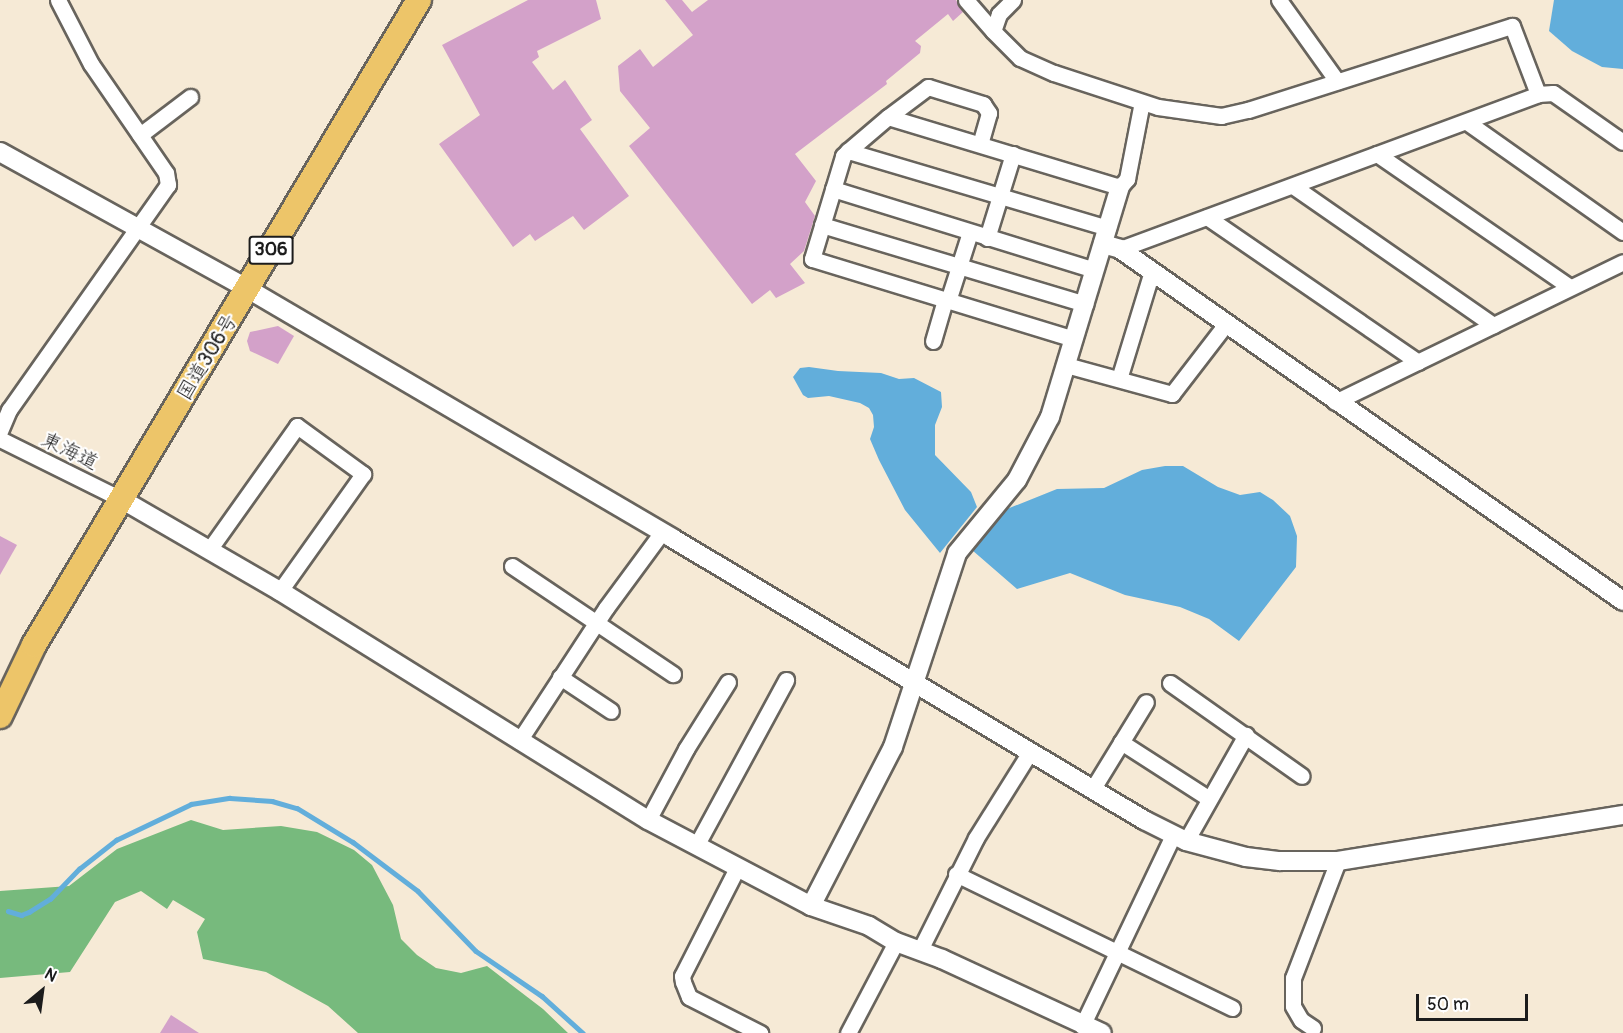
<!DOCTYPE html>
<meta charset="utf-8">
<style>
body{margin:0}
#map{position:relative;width:1623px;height:1033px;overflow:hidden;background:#f6ead6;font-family:Pangolin,"Klee One",sans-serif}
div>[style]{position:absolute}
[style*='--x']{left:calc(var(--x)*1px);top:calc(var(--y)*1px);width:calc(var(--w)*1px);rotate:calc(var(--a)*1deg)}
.forest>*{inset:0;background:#77ba7d}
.water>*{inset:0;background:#62aedb}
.stream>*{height:4.5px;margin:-2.25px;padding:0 2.25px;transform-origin:2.25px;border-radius:2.25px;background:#62aedb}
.building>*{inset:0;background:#d3a1c9}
.roads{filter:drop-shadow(2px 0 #68645d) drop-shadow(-2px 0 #68645d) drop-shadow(0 2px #68645d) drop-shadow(0 -2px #68645d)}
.minor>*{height:15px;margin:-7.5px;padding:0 7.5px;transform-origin:7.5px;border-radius:7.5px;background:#fff}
.tertiary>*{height:18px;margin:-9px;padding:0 9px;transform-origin:9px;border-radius:9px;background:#fff}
.trunk>*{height:24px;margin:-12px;padding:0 12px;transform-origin:12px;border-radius:12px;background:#edc569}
span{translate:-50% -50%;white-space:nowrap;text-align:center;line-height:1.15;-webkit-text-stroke:4.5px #fff;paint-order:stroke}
.shield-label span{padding:2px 4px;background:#fff;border:2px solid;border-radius:4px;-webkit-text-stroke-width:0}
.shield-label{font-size:18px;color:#1c1c1c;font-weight:700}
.street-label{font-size:20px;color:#1c1c1c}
.north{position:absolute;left:12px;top:961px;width:60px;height:60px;-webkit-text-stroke:4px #fff;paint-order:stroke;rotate:29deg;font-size:16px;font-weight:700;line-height:24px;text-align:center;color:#1c1c1c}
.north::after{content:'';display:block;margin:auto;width:21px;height:27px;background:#1c1c1c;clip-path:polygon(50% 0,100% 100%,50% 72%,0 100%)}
.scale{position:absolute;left:1416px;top:994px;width:112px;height:27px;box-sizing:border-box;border:3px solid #1c1c1c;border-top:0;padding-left:8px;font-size:18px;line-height:21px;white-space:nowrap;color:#1c1c1c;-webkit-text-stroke:4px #fff;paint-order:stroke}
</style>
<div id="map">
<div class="forest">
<div style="clip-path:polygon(191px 820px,223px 830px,281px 826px,317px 832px,354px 850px,372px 865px,393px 905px,401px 939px,417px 955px,436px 968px,461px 973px,487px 966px,543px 1009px,568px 1033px,358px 1033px,328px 1006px,266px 972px,203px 959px,197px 932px,205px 919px,173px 900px,167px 909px,141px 891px,115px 902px,70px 972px,0 978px,0 891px,69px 886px,117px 849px)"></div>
</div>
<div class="water">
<div style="clip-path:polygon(1554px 0,1623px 0,1623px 69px,1602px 67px,1572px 51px,1549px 31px)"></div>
<div style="clip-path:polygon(809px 367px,838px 371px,881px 373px,899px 379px,914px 378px,941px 392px,942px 407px,935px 425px,935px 455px,971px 492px,977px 507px,940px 553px,905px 510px,879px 460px,870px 439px,874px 427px,873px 415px,869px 408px,860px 403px,829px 396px,808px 398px,803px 395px,793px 377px,800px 368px)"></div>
<div style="clip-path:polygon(1165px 466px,1183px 466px,1218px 487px,1240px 495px,1260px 492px,1273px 500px,1290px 516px,1297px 536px,1296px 567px,1239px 641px,1209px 619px,1180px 607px,1125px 595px,1070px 573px,1017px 589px,972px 550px,1007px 509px,1057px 489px,1104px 488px,1142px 470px)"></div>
</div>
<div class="stream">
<div style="--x:8;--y:911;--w:14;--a:17"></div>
<div style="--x:21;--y:915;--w:9;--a:-21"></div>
<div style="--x:29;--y:912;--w:25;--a:-32"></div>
<div style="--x:50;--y:899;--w:42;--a:-46"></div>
<div style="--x:79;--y:869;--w:47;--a:-38.1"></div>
<div style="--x:116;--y:840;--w:83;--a:-25.6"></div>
<div style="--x:191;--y:804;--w:39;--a:-9"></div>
<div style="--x:230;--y:798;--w:42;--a:4.1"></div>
<div style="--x:272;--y:801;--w:26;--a:16"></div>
<div style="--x:297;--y:808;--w:66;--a:31.3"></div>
<div style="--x:353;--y:842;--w:81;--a:37"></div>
<div style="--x:418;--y:891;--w:83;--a:46"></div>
<div style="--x:476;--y:951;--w:80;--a:34.3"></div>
<div style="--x:542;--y:996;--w:55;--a:42.1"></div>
</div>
<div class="building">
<div style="clip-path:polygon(528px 0,596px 0,601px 19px,537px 51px,539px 57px,532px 62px,553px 90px,565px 80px,592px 120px,580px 129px,629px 196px,584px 230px,573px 216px,535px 241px,530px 234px,513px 247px,439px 144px,480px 115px,442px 45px)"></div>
<div style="clip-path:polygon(665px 0,682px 0,692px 12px,708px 0,956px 0,963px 12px,953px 21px,948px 14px,915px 41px,921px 46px,920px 53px,886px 81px,887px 84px,795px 154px,816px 181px,805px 202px,815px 216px,804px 251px,790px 264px,805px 283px,776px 298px,770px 290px,752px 304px,629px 146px,650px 128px,620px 91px,618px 66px,640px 49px,653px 67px,693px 35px)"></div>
<div style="clip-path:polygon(278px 326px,294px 336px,278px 364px,250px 351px,247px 341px,250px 332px)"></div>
<div style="clip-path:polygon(0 536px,17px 545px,0 575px)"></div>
<div style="clip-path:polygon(171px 1015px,199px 1033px,160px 1033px)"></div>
</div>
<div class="roads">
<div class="minor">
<div style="--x:966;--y:0;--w:41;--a:48.9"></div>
<div style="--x:1013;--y:0;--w:20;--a:135"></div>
<div style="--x:999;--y:14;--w:18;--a:109"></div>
<div style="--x:993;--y:31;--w:38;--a:45"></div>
<div style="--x:1020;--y:58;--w:37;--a:24"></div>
<div style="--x:1054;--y:73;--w:109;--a:18.1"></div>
<div style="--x:1158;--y:107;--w:64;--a:8.1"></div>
<div style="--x:1221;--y:116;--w:28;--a:-13"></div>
<div style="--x:1248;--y:110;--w:277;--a:-17.7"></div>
<div style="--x:1512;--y:26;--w:73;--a:69.1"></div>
<div style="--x:1279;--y:0;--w:100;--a:54.4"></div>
<div style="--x:888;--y:117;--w:50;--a:-36.9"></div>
<div style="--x:928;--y:87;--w:58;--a:17.2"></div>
<div style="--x:983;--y:104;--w:11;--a:56"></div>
<div style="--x:989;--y:113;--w:32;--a:106"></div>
<div style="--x:1467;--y:122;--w:191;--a:35.2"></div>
<div style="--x:140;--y:135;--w:63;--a:-37.2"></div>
<div style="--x:848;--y:151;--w:52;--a:-40.4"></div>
<div style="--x:888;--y:117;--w:242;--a:16.8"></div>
<div style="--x:1120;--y:187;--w:11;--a:-49"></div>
<div style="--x:1127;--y:179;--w:78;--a:-79"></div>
<div style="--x:1377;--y:154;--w:234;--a:34.6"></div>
<div style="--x:1293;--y:186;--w:244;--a:34.8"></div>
<div style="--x:833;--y:189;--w:274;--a:17.2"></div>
<div style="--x:1207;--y:217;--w:256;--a:34.5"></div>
<div style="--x:822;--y:225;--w:275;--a:16.7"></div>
<div style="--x:987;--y:238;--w:88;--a:-72.8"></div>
<div style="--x:1120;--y:249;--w:446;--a:-20.3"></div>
<div style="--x:1538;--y:94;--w:15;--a:-4"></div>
<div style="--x:1553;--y:93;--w:85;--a:35"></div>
<div style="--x:948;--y:301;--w:72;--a:-72.3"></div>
<div style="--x:1074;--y:339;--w:274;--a:-163"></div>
<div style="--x:812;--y:259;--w:108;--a:-73.2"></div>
<div style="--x:843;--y:156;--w:7;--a:-45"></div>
<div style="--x:848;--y:151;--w:271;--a:16.5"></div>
<div style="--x:933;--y:341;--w:43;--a:-73.7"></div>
<div style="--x:1066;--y:365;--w:110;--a:15.3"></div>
<div style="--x:1172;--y:394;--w:88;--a:-52.4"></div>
<div style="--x:1119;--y:379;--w:113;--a:-73"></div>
<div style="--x:1335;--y:402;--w:320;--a:-25.9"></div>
<div style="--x:0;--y:431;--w:23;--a:-67"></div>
<div style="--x:9;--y:410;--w:276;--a:-54.8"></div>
<div style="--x:168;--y:185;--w:12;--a:-99"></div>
<div style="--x:166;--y:173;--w:132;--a:-124.5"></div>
<div style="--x:91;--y:64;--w:72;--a:-117.3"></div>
<div style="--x:0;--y:439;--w:135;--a:26.4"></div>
<div style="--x:209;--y:550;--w:152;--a:-54.6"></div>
<div style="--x:297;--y:426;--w:82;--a:36"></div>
<div style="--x:363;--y:474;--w:143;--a:125.4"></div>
<div style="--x:512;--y:566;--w:194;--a:33.9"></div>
<div style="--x:560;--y:677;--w:61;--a:33.7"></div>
<div style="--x:1170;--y:683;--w:161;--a:35.2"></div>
<div style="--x:519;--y:741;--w:159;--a:-56.8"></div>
<div style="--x:606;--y:608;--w:94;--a:-53.6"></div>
<div style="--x:1121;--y:742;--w:103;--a:32.8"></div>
<div style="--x:1092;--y:790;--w:103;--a:-58.5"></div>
<div style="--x:648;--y:820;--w:81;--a:-61.8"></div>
<div style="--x:686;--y:749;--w:79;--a:-57.9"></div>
<div style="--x:1186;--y:841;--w:122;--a:-60.5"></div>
<div style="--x:696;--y:846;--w:189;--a:-61.5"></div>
<div style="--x:737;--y:868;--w:121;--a:117"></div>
<div style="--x:682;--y:976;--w:6;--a:81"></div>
<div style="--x:683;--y:982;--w:16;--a:68"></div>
<div style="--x:689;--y:997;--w:80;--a:26.9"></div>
<div style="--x:956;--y:874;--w:307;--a:25.9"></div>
<div style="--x:920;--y:950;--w:125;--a:-63.4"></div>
<div style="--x:976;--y:838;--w:102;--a:-57.9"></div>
<div style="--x:1082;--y:1026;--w:212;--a:-64.5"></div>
<div style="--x:1313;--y:1028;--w:14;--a:-146"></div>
<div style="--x:1301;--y:1020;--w:16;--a:-120"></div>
<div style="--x:1293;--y:1006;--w:28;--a:-90"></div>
<div style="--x:1293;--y:978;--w:125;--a:-69"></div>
<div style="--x:848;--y:1033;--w:103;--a:-62.2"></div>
</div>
<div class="tertiary">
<div style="--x:0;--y:152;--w:283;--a:28.9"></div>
<div style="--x:248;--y:289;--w:492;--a:30.4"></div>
<div style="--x:672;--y:538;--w:550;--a:30.86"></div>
<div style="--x:1144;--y:820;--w:47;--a:26.6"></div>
<div style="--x:1186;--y:841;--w:62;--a:14.9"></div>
<div style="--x:1246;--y:857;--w:34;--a:7"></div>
<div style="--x:1280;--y:861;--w:58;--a:0"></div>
<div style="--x:1338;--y:861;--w:289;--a:-9.2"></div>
<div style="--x:1103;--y:244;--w:18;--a:16"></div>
<div style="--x:1120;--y:249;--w:614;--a:34.98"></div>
<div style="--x:121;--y:499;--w:184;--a:30.1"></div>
<div style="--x:280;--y:591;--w:433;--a:31.9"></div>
<div style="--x:648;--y:820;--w:184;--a:27.8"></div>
<div style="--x:811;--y:906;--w:61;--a:19"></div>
<div style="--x:869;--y:926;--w:31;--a:31"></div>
<div style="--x:896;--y:942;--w:49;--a:20.3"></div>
<div style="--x:942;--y:959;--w:176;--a:24.8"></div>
<div style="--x:811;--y:906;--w:179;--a:-62.7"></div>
<div style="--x:893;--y:747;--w:204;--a:-71.7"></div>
<div style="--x:957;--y:553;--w:94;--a:-50.6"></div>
<div style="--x:1017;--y:480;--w:71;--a:-62.4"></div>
<div style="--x:1050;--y:417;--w:240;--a:-73.1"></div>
</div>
<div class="trunk">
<div style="--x:0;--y:716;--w:79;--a:-64.4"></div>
<div style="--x:34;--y:645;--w:751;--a:-59.17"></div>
</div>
</div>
<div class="shield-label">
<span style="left:271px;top:250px">306</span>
</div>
<div class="street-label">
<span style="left:207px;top:357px;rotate:-59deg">国道306号</span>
<span style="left:70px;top:451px;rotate:26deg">東海道</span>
</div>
<div class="north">N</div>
<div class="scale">50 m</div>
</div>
